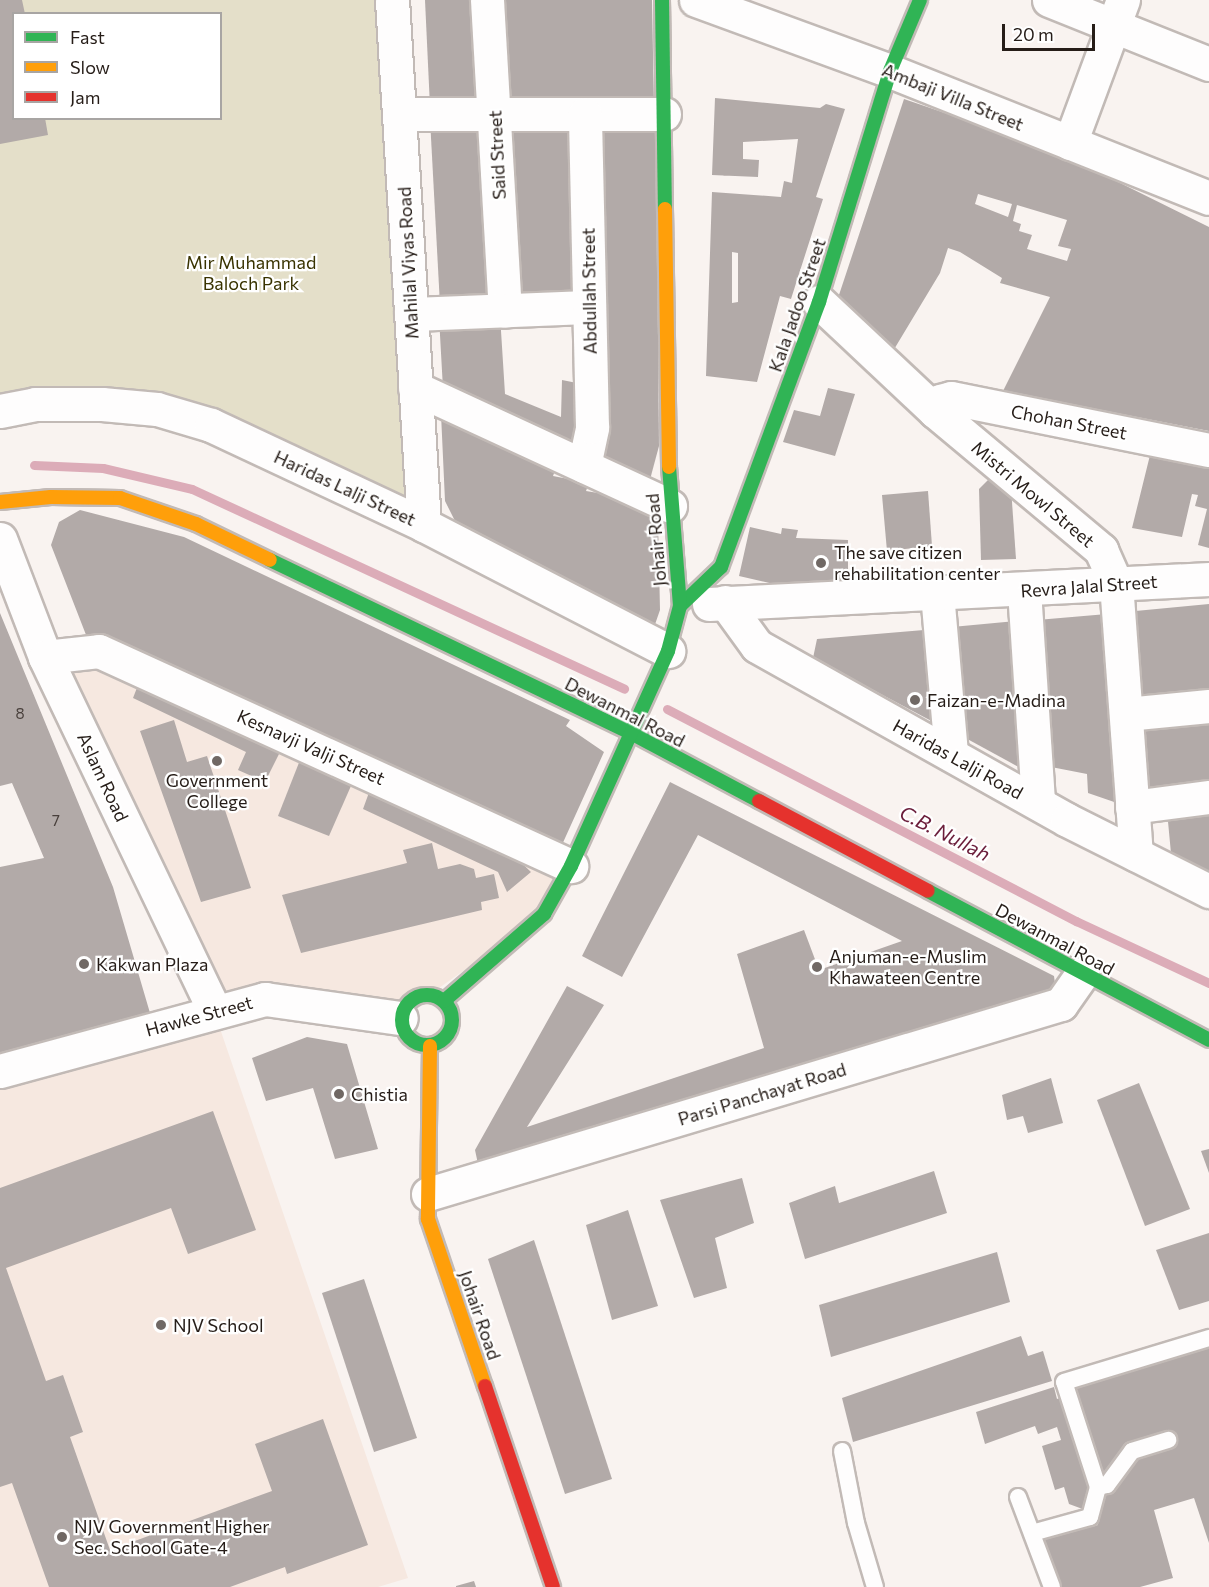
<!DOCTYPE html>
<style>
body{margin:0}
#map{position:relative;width:1209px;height:1587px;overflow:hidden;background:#f9f3f0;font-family:Commissioner,sans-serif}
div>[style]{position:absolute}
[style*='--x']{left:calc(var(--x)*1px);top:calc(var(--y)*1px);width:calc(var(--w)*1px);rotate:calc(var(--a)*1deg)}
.built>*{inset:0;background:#f6e8e0}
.green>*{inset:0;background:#e4dfc9}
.stream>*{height:9px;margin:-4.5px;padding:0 4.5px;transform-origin:4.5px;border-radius:4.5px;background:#dcacb8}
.building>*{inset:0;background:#b2aaa8}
.roads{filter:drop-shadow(2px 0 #c2bab6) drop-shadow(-2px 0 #c2bab6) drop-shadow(0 2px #c2bab6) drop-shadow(0 -2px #c2bab6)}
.lane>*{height:16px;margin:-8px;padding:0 8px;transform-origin:8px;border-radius:8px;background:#fefdfd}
.street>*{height:33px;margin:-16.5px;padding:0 16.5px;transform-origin:16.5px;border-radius:16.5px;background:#fefdfd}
.fast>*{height:14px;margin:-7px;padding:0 7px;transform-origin:7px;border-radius:7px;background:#30b455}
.fast>.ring{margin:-7px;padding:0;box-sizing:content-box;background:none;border:14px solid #30b455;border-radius:50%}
.slow>*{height:14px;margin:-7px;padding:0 7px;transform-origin:7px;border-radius:7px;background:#ff9f0a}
.jam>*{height:14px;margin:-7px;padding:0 7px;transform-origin:7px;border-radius:7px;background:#e5322d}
.dots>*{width:16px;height:16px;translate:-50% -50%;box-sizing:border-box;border:3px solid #fff;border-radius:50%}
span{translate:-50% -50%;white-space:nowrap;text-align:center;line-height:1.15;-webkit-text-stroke:4.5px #fff;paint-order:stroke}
.number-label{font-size:15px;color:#49403c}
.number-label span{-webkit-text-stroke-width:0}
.street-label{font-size:18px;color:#261d18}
.park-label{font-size:18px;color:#393300}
.poi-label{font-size:18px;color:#261d18}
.left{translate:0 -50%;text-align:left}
.water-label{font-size:20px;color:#6b1e3b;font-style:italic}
.legend{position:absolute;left:12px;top:12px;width:210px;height:108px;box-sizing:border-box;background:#fff;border:2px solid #a8a5a3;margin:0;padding:8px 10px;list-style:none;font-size:18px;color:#261d18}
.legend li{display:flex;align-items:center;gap:12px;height:30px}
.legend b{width:30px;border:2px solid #a8a5a3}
.scale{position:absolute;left:1002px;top:24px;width:93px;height:27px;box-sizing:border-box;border:3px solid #261d18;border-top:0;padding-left:8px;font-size:18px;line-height:21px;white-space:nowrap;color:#261d18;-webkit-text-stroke:4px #fff;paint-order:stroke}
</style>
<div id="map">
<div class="built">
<div style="clip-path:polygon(93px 652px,571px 866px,544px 914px,429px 995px,414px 998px,404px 1010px,214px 1011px,408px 1578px,378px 1587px,0 1587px,0 1071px,214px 1010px,45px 657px)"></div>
</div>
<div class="green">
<div style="clip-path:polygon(evenodd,0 0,392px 0,424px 525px,211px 425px,0 411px,0 0,14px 14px,220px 14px,220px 118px,14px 118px,14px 14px)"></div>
</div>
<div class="stream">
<div style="--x:34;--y:465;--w:69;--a:2.5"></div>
<div style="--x:103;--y:468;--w:91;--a:13.3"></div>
<div style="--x:192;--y:489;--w:476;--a:24.8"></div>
<div style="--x:667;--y:709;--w:461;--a:27.4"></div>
<div style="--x:1076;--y:921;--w:147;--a:25"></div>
</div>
<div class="building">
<div style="clip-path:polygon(0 0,22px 0,25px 14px,14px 14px,14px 118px,45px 118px,48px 135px,0 144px)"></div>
<div style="clip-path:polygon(425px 0,480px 0,486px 105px,430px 107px)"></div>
<div style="clip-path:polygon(494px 0,652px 0,654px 106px,500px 105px)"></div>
<div style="clip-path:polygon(evenodd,715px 98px,820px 108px,826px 104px,845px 109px,816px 197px,823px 199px,791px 299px,780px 296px,757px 382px,706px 376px,712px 192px,781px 197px,784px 181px,792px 183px,798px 139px,743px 142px,743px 159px,759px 160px,758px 177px,712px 175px,715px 98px,732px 252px,738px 253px,738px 302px,732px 303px,732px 252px)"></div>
<div style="clip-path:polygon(evenodd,904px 99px,1103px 167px,1102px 174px,1209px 227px,1209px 431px,1003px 391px,1050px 297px,1000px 283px,1002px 278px,960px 252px,948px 248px,940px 273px,890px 356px,836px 304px,904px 99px,978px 194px,1012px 204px,1008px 217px,975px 204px,978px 194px,904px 99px,1017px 205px,1067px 220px,1058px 246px,1071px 249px,1067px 261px,1027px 249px,1032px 235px,1019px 231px,1021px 224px,1013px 221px,1017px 205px)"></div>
<div style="clip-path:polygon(430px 119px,487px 120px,497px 303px,440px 305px)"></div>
<div style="clip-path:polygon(500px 120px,576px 120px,582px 300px,510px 302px)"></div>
<div style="clip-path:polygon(594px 120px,656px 120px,659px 446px,648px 487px,596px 461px)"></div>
<div style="clip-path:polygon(500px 315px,505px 394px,561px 417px,562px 380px,582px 384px,574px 445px,443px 389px,439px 317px)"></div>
<div style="clip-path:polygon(828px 388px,855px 394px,835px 456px,783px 442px,794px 410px,820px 416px)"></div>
<div style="clip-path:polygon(441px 414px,556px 468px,553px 476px,589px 483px,586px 491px,616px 496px,658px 516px,660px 610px,652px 633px,461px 533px,445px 501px)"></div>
<div style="clip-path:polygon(1153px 443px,1209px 457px,1209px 548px,1198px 545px,1207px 509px,1195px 506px,1198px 495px,1192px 494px,1182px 537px,1132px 528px)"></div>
<div style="clip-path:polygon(995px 473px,1011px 488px,1016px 559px,981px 560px,979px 489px)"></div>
<div style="clip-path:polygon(928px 491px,932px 546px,887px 551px,882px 495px)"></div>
<div style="clip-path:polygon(80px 510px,184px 537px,570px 720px,566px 726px,604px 752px,561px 847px,88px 640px,51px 545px,59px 522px)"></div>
<div style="clip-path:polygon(750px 527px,781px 534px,782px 528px,798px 530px,796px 538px,848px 540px,848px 579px,804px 586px,788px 582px,787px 587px,739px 576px)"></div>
<div style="clip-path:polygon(1209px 604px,1209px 695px,1132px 704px,1125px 612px)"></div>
<div style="clip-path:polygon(0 613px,113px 887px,150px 1013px,0 1054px,0 867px,44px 858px,12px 783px,0 786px)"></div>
<div style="clip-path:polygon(1107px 614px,1120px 804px,1088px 793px,1087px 774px,1046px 766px,1037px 620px)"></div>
<div style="clip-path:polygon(1016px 621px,1026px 771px,960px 735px,952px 627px)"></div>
<div style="clip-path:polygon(924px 630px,925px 662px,935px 661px,939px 725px,813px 658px,817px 639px)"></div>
<div style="clip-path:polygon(140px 680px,283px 746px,265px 782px,238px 770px,246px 752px,133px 698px)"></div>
<div style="clip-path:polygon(1209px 714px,1209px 789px,1139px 796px,1133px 722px)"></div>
<div style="clip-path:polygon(174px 720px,187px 762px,207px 756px,251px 888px,201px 902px,140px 731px)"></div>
<div style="clip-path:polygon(302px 755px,354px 779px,329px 836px,278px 816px)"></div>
<div style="clip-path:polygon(670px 782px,1054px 976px,1056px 991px,478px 1164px,475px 1150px,567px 986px,604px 1005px,527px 1127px,764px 1048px,737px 954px,804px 930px,819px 970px,902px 941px,698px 835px,622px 977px,582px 956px)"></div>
<div style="clip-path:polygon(371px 787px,509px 851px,531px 872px,507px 892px,498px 872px,363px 809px)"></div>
<div style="clip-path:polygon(1209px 807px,1209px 878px,1190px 873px,1189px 861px,1172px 864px,1167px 811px)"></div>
<div style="clip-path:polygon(432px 843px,438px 869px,460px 864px,474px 869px,476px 878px,494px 874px,499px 898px,481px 902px,482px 910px,301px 953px,282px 895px,407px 863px,403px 850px)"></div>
<div style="clip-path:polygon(307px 1037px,347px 1044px,378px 1149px,335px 1159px,313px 1088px,266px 1101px,252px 1058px)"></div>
<div style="clip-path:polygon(1051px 1078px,1063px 1123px,1028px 1133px,1023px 1116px,1007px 1120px,1002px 1095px)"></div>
<div style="clip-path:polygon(1139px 1083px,1190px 1209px,1145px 1226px,1097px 1100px)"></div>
<div style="clip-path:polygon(213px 1111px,256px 1230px,188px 1254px,171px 1208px,6px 1268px,46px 1381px,63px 1375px,83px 1432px,70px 1437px,110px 1550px,272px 1491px,255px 1444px,323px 1419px,368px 1545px,287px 1574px,285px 1567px,230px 1587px,49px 1587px,12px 1483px,0 1487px,0 1188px)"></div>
<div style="clip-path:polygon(1209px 1149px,1209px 1173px,1201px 1151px)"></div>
<div style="clip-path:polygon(934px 1171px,947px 1213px,805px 1259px,789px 1203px,835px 1186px,839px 1203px)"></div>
<div style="clip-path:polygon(742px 1178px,754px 1223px,715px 1238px,727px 1288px,694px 1298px,660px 1200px)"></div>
<div style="clip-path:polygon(628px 1210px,658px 1306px,612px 1320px,586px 1225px)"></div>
<div style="clip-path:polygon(1209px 1233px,1209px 1301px,1179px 1310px,1156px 1250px)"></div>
<div style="clip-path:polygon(534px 1240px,612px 1479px,565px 1494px,488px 1259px)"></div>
<div style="clip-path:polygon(997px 1252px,1010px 1302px,831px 1357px,819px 1305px)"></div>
<div style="clip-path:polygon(364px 1279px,417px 1438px,374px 1452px,322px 1293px)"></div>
<div style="clip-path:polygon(1021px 1336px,1028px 1356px,1043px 1351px,1052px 1381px,853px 1442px,842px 1398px)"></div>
<div style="clip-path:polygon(1209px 1338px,1209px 1543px,1194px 1498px,1154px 1510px,1173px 1578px,1140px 1587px,1054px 1587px,1035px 1540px,1098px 1525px,1094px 1514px,1100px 1490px,1119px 1484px,1116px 1473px,1132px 1451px,1172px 1438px,1171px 1434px,1125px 1449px,1127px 1455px,1107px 1479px,1096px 1483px,1087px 1452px,1083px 1453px,1095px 1487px,1088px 1511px,1069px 1504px,1064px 1487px,1055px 1490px,1042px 1446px,1061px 1440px,1057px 1427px,1038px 1434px,1035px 1426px,985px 1444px,976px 1412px,1054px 1387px,1057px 1399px,1068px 1395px,1064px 1382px)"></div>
<div style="clip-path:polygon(474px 1581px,476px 1587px,456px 1587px,456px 1586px)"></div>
</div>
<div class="roads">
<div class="lane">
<div style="--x:842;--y:1451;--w:73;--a:79"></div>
<div style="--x:856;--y:1523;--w:67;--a:73.5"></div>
<div style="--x:1098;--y:1487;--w:110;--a:-107.9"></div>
<div style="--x:1064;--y:1382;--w:152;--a:-16.9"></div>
<div style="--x:1018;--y:1497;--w:96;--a:69.3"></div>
<div style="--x:1032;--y:1533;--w:60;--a:-15.4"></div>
<div style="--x:1090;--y:1517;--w:31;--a:-75"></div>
<div style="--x:1098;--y:1487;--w:9;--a:-13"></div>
<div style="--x:1107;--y:1485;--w:42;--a:-53.7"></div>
<div style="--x:1132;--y:1451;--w:38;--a:-17"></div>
</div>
<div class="street">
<div style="--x:392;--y:0;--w:526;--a:86.51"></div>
<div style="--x:487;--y:0;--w:311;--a:86.7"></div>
<div style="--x:696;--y:0;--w:207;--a:20.1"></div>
<div style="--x:890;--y:71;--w:343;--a:21.7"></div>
<div style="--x:1049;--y:0;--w:172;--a:21.8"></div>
<div style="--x:399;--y:114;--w:265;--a:0"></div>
<div style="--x:1070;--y:143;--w:153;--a:-69.7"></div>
<div style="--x:819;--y:302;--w:159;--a:43.2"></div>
<div style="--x:935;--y:411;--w:217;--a:39.9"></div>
<div style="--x:1101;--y:550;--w:36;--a:66"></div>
<div style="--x:1116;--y:583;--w:272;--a:85.8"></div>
<div style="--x:411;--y:314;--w:178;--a:-2.3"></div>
<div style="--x:415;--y:388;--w:281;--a:24.8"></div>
<div style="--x:0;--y:411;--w:36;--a:-11"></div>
<div style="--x:35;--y:404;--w:67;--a:0"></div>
<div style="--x:102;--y:404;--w:55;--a:5.2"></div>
<div style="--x:157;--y:409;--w:56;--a:16.5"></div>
<div style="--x:211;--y:425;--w:235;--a:25.1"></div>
<div style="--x:424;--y:525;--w:275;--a:27.3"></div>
<div style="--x:935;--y:411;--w:11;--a:-63"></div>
<div style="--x:940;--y:401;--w:11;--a:-15"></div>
<div style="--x:951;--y:398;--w:263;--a:11.4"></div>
<div style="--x:584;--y:466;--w:40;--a:-78"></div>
<div style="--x:592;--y:427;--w:313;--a:-91.3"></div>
<div style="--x:0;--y:539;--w:126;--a:69.1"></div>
<div style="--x:45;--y:657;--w:391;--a:64.4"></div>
<div style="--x:1024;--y:590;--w:213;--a:86.2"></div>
<div style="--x:937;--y:593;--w:162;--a:85"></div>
<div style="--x:725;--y:602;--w:54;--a:54"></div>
<div style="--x:757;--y:646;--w:355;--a:29.3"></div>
<div style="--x:1067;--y:820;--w:159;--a:26.6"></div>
<div style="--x:709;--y:604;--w:501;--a:-2.86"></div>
<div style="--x:45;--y:657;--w:54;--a:-6.3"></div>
<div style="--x:99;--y:651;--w:519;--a:24.49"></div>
<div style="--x:1126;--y:714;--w:83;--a:-5.5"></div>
<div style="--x:1132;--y:807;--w:78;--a:-7.4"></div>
<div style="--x:0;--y:1071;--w:275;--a:-15.2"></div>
<div style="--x:265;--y:999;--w:137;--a:8"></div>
<div style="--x:428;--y:1194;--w:661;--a:-16.71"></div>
<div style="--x:1061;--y:1004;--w:37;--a:-55"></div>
</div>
<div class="fast">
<div style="--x:662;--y:0;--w:209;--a:89.2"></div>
<div style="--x:270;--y:560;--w:400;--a:25.6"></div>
<div style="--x:631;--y:733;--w:145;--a:28"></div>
<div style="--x:680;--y:606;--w:57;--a:-43.6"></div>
<div style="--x:721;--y:567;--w:283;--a:-69.7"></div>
<div style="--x:819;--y:302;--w:242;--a:-72.9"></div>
<div style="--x:890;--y:71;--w:77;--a:-67.1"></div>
<div style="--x:928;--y:891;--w:318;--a:27.9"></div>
<div class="ring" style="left:402px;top:995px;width:36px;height:36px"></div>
<div style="--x:444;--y:1001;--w:133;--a:-41"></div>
<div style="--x:544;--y:914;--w:55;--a:-60.6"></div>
<div style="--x:571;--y:866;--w:236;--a:-65.7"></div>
<div style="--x:668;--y:651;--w:47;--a:-75.1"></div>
<div style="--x:680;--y:606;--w:139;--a:-94.5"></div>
</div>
<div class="slow">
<div style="--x:665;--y:209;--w:258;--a:89.1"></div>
<div style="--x:0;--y:502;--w:51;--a:-5.6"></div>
<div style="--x:51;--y:497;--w:69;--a:0.8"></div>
<div style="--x:120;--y:498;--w:80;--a:18.9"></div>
<div style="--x:196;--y:524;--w:82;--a:25.9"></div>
<div style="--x:430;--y:1046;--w:173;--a:90.7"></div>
<div style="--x:428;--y:1219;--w:176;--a:71.2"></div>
</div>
<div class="jam">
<div style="--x:759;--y:801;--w:191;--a:28"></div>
<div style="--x:485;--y:1386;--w:212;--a:71.3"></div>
</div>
</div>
<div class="dots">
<div style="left:821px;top:563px;background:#706864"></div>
<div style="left:915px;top:700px;background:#706864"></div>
<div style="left:217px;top:761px;background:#706864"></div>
<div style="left:84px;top:964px;background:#706864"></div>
<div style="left:817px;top:967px;background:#706864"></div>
<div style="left:339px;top:1094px;background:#706864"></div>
<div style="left:161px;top:1325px;background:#706864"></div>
<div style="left:62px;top:1537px;background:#706864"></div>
</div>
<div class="number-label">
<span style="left:20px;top:714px">8</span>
<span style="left:56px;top:821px">7</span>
</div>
<div class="street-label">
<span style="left:953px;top:97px;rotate:22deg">Ambaji Villa Street</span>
<span style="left:497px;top:155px;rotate:-93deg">Said Street</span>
<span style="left:408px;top:263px;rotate:-93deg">Mahilal Viyas Road</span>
<span style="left:589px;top:291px;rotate:-91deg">Abdullah Street</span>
<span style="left:797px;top:305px;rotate:-71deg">Kala Jadoo Street</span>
<span style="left:1069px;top:422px;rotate:11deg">Chohan Street</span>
<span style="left:345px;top:488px;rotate:25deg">Haridas Lalji Street</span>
<span style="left:1033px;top:494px;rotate:40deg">Mistri Mowl Street</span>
<span style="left:656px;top:540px;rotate:-95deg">Johair Road</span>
<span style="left:1089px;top:586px;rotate:-4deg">Revra Jalal Street</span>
<span style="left:625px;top:712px;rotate:27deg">Dewanmal Road</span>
<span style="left:311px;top:747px;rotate:24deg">Kesnavji Valji Street</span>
<span style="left:958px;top:759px;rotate:29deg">Haridas Lalji Road</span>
<span style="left:103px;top:777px;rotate:65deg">Aslam Road</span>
<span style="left:1055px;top:939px;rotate:28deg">Dewanmal Road</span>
<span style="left:199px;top:1016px;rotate:-15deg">Hawke Street</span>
<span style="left:762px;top:1094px;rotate:-17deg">Parsi Panchayat Road</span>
<span style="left:480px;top:1315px;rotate:71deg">Johair Road</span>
</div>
<div class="park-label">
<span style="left:251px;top:273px">Mir Muhammad<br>Baloch Park</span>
</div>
<div class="poi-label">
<span class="left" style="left:834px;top:563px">The save citizen<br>rehabilitation center</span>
<span class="left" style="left:927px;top:700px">Faizan-e-Madina</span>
<span style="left:217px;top:791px">Government<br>College</span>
<span class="left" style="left:829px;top:967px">Anjuman-e-Muslim<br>Khawateen Centre</span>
<span class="left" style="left:96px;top:964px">Kakwan Plaza</span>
<span class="left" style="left:351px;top:1094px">Chistia</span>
<span class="left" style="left:173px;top:1325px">NJV School</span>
<span class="left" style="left:74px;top:1537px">NJV Government Higher<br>Sec. School Gate-4</span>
</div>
<div class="water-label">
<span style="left:945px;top:833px;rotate:27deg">C.B. Nullah</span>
</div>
<ul class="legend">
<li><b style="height:8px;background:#30b455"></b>Fast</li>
<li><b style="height:8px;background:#ff9f0a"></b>Slow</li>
<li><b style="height:8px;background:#e5322d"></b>Jam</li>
</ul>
<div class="scale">20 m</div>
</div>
